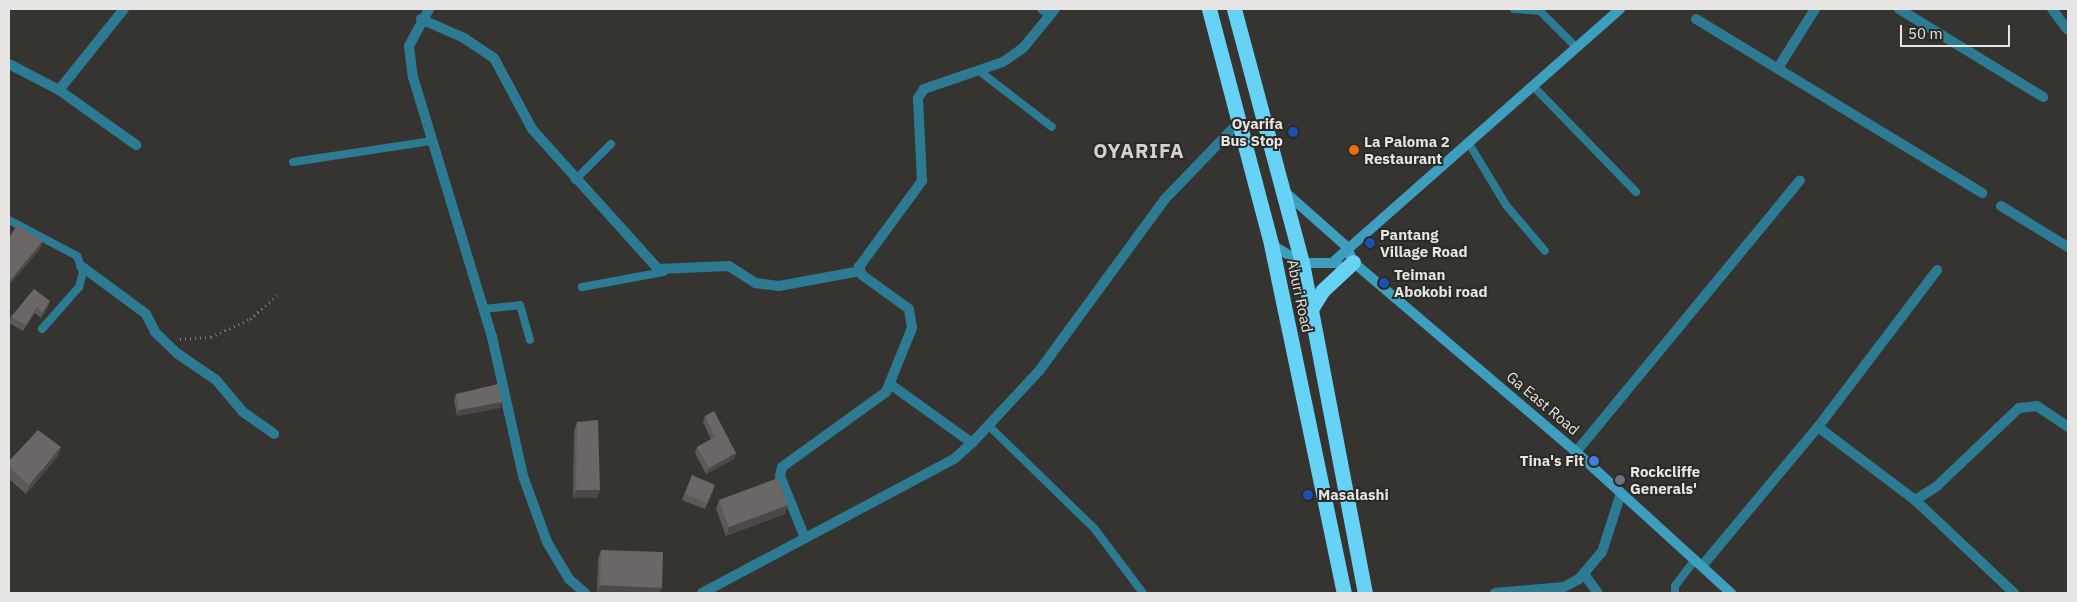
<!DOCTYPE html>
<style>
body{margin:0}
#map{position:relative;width:2077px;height:602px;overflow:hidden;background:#363431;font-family:"IBM Plex Sans",sans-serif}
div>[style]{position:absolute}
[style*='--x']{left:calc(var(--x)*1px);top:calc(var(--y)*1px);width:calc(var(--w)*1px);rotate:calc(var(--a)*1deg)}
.path>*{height:2.5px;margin-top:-1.25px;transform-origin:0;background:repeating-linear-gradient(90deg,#7c7b78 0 1px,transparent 0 5px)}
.lane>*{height:8px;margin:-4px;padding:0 4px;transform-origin:4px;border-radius:4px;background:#2d7b93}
.street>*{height:10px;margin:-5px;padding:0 5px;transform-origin:5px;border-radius:5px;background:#2d7b93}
.secondary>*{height:10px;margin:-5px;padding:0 5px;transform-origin:5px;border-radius:5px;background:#3d9fbd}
.highway>*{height:15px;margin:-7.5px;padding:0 7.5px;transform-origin:7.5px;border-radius:7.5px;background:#66d2f5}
.wall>*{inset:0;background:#5c5958}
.shaded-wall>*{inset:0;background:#4b4847}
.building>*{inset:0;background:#6b6766}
.dots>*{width:14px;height:14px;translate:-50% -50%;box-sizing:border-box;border:2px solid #2c2a27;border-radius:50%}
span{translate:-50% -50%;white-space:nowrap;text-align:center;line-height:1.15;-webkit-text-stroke:4px #2c2a27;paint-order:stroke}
.poi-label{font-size:15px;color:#e6e5e3;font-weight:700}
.right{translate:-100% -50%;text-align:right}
.left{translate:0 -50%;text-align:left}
.street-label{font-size:15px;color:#e6e5e3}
.district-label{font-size:20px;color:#d4d1ce;font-weight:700;letter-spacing:1px}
.frame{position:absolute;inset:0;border:10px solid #e6e5e3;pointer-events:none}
.scale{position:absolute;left:1900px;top:25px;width:110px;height:22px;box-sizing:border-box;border:2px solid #e6e5e3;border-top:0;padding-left:6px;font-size:15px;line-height:18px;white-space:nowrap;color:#e6e5e3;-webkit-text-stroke:4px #2c2a27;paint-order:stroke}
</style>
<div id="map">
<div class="path">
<div style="--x:180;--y:339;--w:31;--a:-4"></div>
<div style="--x:211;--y:337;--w:43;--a:-24.8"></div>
<div style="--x:250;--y:319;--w:36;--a:-42"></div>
</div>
<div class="lane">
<div style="--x:1041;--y:9;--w:11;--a:38"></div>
<div style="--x:1514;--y:9;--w:26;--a:4"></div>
<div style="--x:1540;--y:11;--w:52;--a:45"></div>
<div style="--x:978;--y:70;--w:93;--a:37.6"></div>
<div style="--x:1533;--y:86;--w:148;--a:45.8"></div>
<div style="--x:1468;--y:142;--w:74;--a:58.9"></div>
<div style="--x:1506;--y:205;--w:60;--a:49.7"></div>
<div style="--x:293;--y:162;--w:141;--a:-8.6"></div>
<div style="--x:575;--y:180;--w:51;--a:-45"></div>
<div style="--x:9;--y:220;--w:77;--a:27.9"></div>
<div style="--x:77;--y:256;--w:17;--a:69"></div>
<div style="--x:83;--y:272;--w:16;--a:105"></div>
<div style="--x:79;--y:287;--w:56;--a:131.4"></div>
<div style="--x:582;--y:287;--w:83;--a:-10.4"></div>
<div style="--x:484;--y:309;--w:36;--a:-6"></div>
<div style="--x:520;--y:305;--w:36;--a:74"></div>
<div style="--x:990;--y:427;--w:145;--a:44.2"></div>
<div style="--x:1094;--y:528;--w:81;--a:53"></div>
<div style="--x:1675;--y:593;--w:7;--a:-90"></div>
<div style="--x:1675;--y:586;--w:34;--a:-53"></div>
</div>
<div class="street">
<div style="--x:429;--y:9;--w:42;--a:118.4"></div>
<div style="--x:409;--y:46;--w:31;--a:83"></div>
<div style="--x:413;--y:77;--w:272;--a:73.1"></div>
<div style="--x:492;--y:337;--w:142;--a:77.4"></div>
<div style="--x:523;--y:476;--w:70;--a:70"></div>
<div style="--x:547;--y:542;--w:43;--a:59.3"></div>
<div style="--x:569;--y:579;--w:21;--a:41"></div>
<div style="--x:1899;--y:9;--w:169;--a:31.4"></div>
<div style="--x:2052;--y:9;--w:26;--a:53"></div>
<div style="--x:421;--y:19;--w:47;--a:23.8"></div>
<div style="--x:464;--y:38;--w:36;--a:34"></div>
<div style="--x:494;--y:58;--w:81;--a:61.8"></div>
<div style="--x:532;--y:129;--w:188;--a:48"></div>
<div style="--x:658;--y:269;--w:71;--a:-2.4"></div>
<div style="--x:729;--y:266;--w:31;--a:33"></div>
<div style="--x:755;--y:283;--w:24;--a:7"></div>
<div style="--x:779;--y:286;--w:82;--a:-10.5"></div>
<div style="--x:1696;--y:19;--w:335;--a:31.3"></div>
<div style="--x:9;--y:64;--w:56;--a:27.5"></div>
<div style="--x:59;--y:90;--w:104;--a:-51.3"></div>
<div style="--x:1778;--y:68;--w:70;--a:-57.9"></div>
<div style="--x:59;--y:90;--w:95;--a:35.5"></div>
<div style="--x:2001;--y:206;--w:79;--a:31.5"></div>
<div style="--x:81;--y:266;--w:81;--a:36.4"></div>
<div style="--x:146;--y:314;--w:20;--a:63"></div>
<div style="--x:155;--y:332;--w:32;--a:44"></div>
<div style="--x:178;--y:354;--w:46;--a:34.4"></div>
<div style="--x:216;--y:380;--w:42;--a:49.8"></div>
<div style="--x:243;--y:412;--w:38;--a:35"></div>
<div style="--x:890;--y:384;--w:101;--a:35.7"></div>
<div style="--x:1818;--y:427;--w:121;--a:37"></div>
<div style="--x:1915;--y:500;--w:26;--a:-32"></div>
<div style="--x:1937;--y:486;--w:113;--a:-43.6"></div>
<div style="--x:2019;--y:408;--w:18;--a:-6"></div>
<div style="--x:2037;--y:406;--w:37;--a:34"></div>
<div style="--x:1576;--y:452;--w:352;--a:-50.5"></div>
<div style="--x:1915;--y:500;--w:136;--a:43.2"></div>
<div style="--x:805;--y:538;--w:67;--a:-112"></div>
<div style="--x:780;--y:476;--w:9;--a:-77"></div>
<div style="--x:782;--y:467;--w:128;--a:-35.8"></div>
<div style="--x:886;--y:392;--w:69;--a:-67.9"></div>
<div style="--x:912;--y:328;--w:19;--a:-99"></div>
<div style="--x:909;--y:309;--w:58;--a:-144.1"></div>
<div style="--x:862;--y:275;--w:9;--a:-111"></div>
<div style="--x:859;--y:267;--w:107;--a:-53.8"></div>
<div style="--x:922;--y:181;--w:83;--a:-92.8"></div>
<div style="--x:918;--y:98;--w:11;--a:-56"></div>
<div style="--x:924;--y:89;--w:83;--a:-18.9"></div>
<div style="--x:1003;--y:62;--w:24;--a:-35"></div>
<div style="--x:1023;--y:48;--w:50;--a:-50.6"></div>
<div style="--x:1702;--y:566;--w:181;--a:-50.2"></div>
<div style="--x:1818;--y:427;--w:197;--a:-52.8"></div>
<div style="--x:1584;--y:574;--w:24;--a:54"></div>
<div style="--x:702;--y:593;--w:285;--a:-28"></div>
<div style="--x:954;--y:459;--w:24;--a:-42"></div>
<div style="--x:972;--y:443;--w:98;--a:-47.1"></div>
<div style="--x:1039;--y:371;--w:212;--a:-53.8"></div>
<div style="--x:1164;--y:200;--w:110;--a:-46.1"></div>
<div style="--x:1495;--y:593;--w:69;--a:-5"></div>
<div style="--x:1564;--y:587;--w:17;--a:-28"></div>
<div style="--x:1579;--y:579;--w:35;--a:-50"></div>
<div style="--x:1602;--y:552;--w:62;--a:-72.1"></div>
</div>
<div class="secondary">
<div style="--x:1285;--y:192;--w:83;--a:41.6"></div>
<div style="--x:1347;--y:247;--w:16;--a:68"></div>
<div style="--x:1353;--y:262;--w:293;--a:40.4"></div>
<div style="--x:1576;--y:452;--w:210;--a:42.3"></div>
<div style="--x:1271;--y:244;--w:36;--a:32"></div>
<div style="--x:1302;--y:263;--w:35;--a:0"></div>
<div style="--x:1332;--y:263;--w:384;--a:-41.4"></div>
</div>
<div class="highway">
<div style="--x:1209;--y:9;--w:243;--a:75.2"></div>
<div style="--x:1271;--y:244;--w:357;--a:78.2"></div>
<div style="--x:1234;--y:9;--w:263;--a:75"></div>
<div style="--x:1302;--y:263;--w:336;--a:79.2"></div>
<div style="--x:1311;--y:309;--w:22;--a:-58"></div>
<div style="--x:1323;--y:290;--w:41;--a:-43"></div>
</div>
<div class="wall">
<div style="clip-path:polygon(34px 289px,48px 307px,41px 318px,35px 313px,23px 331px,9px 323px,11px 317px)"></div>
<div style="clip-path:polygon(456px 394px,500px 408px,457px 416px,454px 400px)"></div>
<div style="clip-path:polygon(705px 416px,736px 453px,734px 459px,706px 474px,695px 453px,697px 447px,711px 439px,703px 422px)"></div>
<div style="clip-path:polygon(577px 422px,600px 490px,597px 498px,573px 498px,574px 431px)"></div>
<div style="clip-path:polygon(58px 456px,26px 494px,9px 479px,9px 461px)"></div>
<div style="clip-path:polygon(692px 475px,713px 491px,705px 509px,682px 500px)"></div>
<div style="clip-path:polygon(719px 500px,788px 505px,785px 514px,726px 536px,716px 509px)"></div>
<div style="clip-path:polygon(601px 550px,660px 593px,597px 593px,598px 559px)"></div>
</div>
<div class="shaded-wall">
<div style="clip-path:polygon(43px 241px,40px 249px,9px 286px,9px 282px)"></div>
<div style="clip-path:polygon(50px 301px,48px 307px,41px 318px,43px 312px)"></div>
<div style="clip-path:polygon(37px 307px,35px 313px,23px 331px,26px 325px)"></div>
<div style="clip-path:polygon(502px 402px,500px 408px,457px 416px,459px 410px)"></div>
<div style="clip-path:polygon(61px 447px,58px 456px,26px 494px,29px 485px)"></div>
<div style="clip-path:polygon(736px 453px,734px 459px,706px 474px,709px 468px)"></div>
<div style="clip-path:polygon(576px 490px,600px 490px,597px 498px,573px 498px)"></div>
<div style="clip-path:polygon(788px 505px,785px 514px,726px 536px,729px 527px)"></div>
<div style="clip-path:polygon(600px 585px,662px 588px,660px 593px,597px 593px)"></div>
</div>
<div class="building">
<div style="clip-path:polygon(17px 225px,43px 241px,9px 282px,9px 238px)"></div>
<div style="clip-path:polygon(34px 289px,50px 301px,43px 312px,37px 307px,26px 325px,11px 317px)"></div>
<div style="clip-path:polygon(498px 384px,502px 402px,459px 410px,456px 394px)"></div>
<div style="clip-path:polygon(714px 411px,736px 453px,709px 468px,697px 447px,715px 437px,705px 416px)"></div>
<div style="clip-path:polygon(598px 420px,600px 490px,576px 490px,577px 422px)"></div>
<div style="clip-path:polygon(38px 430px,61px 447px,29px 485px,9px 467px,9px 461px)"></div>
<div style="clip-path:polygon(692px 475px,715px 485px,707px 503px,685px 494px)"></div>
<div style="clip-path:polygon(778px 478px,788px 505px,729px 527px,719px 500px)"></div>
<div style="clip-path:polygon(601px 550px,663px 552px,662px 588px,600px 585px)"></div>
</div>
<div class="dots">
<div style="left:1293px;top:132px;background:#1a4fb4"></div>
<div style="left:1354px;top:150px;background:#e8710a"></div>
<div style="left:1370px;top:243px;background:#1a4fb4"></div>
<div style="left:1384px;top:283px;background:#1a4fb4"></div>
<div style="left:1594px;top:461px;background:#3f7fe0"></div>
<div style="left:1620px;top:480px;background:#6b7280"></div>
<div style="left:1308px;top:495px;background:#1a4fb4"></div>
</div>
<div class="poi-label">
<span class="right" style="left:1283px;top:132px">Oyarifa<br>Bus Stop</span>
<span class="left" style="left:1364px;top:150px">La Paloma 2<br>Restaurant</span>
<span class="left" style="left:1380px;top:243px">Pantang<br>Village Road</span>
<span class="left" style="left:1394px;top:283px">Teiman<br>Abokobi road</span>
<span class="right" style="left:1584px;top:461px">Tina's Fit</span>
<span class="left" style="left:1630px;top:480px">Rockcliffe<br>Generals'</span>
<span class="left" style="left:1318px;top:495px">Masalashi</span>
</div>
<div class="street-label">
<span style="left:1300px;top:296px;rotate:78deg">Aburi Road</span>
<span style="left:1543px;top:403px;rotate:40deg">Ga East Road</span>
</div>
<div class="district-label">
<span style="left:1139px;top:150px">OYARIFA</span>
</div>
<div class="frame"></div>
<div class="scale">50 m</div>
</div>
